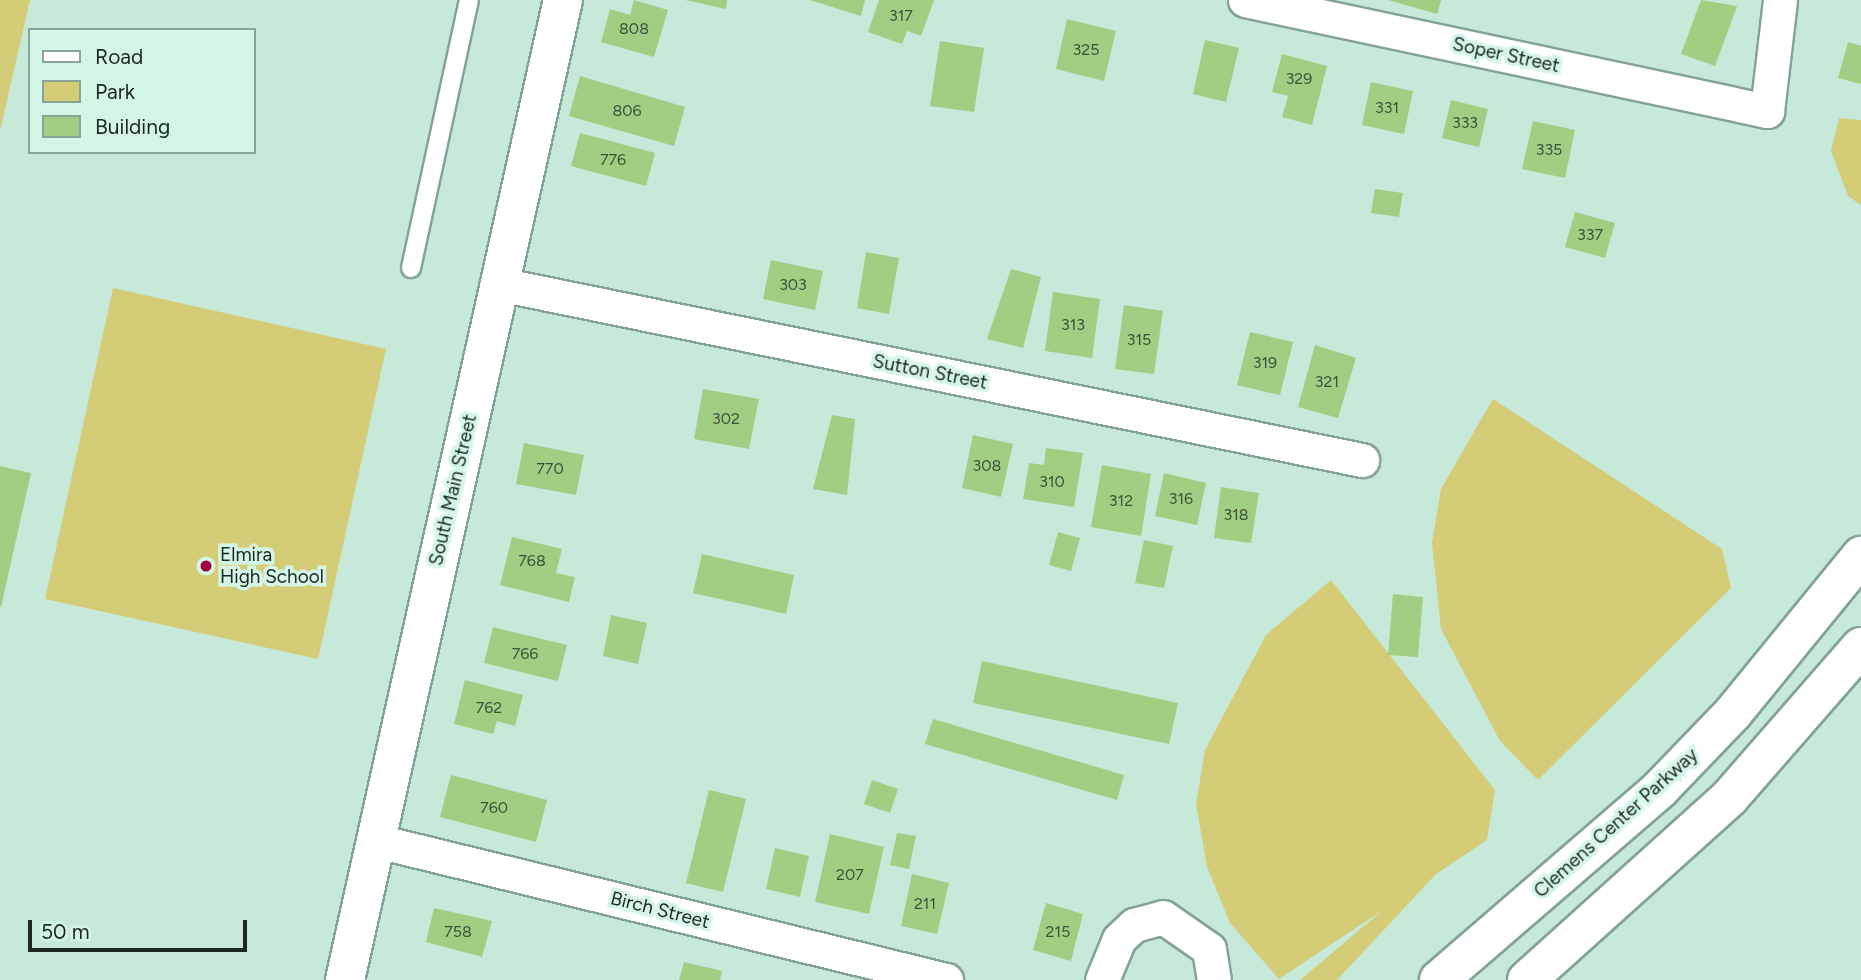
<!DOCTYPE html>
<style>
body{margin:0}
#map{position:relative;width:1861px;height:980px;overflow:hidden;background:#c7e9d9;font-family:Figtree,sans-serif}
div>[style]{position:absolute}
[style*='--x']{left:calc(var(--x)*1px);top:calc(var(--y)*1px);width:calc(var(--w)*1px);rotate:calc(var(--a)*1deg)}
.green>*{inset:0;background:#d5cc77}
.building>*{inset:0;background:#a0ce83}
.roads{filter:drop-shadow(2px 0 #83a394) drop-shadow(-2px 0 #83a394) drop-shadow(0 2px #83a394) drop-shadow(0 -2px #83a394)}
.lane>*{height:18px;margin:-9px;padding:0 9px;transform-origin:9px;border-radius:9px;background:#fff}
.street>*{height:33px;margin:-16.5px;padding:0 16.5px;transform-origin:16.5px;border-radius:16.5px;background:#fff}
.secondary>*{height:38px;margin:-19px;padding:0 19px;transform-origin:19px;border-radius:19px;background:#fff}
.primary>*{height:38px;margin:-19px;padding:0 19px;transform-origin:19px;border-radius:19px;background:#fff}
.dots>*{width:19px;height:19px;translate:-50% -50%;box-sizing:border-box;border:4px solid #d4f6e6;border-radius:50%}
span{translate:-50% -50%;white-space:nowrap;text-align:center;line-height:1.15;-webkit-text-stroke:7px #d4f6e6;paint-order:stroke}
.number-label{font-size:16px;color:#3c523a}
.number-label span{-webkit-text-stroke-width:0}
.street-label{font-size:19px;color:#1b2822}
.poi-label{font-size:19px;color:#1b2822}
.left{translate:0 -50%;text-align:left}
.legend{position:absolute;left:28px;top:28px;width:228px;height:126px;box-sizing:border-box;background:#d4f6e6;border:2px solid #8aa498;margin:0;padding:9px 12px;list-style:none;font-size:21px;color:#1b2822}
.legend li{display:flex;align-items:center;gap:14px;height:35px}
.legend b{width:35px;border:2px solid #8aa498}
.scale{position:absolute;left:28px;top:920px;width:219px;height:32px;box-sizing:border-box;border:4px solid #1b2822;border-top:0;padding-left:9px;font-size:21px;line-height:24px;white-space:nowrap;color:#1b2822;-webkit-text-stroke:5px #d4f6e6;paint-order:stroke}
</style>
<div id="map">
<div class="green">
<div style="clip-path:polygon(0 0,30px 0,0 131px)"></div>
<div style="clip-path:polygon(1839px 118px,1861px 120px,1861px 205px,1848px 196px,1831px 151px)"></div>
<div style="clip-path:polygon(113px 288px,386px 349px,318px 659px,45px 599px)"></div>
<div style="clip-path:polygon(1493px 399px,1722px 549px,1731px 588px,1538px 780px,1500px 741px,1441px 629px,1432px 543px,1441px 489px)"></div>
<div style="clip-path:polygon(1331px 580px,1495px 790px,1487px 840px,1436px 874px,1337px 980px,1300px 980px,1383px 910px,1279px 979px,1230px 923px,1207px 867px,1196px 804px,1205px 750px,1266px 635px)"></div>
</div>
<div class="building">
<div style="clip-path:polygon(634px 0,668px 10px,654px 57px,601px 42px,610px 9px,630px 15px)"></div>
<div style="clip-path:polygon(685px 0,727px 0,726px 9px)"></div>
<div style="clip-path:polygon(810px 0,865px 0,861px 16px)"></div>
<div style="clip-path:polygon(879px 0,934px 0,921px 36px,907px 31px,902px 44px,868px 32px)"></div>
<div style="clip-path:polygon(1388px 0,1441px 0,1437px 14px)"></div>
<div style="clip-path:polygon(1701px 0,1737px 6px,1715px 66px,1681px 54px)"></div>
<div style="clip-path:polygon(1067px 19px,1116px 31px,1104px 81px,1056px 69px)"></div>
<div style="clip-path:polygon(1205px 40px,1239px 48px,1226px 102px,1193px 94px)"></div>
<div style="clip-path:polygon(940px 41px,984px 48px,974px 112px,930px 106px)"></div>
<div style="clip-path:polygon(1848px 42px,1861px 46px,1861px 84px,1838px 78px)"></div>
<div style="clip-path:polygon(1282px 54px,1327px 66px,1312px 125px,1282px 117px,1288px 96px,1272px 92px)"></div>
<div style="clip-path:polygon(580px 76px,685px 107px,674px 146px,569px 116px)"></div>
<div style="clip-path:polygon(1371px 82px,1413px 91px,1404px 134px,1362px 125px)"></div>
<div style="clip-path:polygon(1451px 100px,1488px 109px,1479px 147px,1442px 138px)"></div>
<div style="clip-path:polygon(1533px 121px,1575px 130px,1565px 178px,1522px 169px)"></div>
<div style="clip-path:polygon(580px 133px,655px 153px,646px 186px,571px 166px)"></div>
<div style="clip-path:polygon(1375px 189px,1403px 193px,1399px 217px,1371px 213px)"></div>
<div style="clip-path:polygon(1575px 212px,1615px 223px,1605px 258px,1565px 247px)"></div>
<div style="clip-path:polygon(866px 252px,899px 258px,889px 314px,857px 308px)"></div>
<div style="clip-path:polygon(771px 260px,823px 271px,815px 310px,763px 299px)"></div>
<div style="clip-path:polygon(1011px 269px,1041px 277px,1023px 348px,987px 339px)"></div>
<div style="clip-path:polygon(1053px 292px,1100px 299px,1092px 358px,1045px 351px)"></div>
<div style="clip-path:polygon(1124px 305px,1163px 311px,1154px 374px,1115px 369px)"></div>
<div style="clip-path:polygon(1250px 332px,1293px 342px,1280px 395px,1237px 385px)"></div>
<div style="clip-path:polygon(1315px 345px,1356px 358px,1338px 418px,1298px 407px)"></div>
<div style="clip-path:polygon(703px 389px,759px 399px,749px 449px,694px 439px)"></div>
<div style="clip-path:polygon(832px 415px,855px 419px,847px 495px,813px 489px)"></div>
<div style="clip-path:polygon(973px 435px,1013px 444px,1001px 497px,962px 488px)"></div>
<div style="clip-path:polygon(524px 443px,584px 455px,576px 495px,516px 484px)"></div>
<div style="clip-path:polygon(1046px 448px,1083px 453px,1074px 507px,1023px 499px,1029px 463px,1044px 465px)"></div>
<div style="clip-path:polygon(1102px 465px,1151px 474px,1141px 536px,1091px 527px)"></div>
<div style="clip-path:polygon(0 466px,31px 473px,1px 607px,0 607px)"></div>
<div style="clip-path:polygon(1164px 473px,1206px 483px,1197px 525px,1155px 516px)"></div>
<div style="clip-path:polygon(1221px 487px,1259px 493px,1251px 543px,1214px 538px)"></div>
<div style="clip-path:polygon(1058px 532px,1080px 538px,1071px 571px,1049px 565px)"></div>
<div style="clip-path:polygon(512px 537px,562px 549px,556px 573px,575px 577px,569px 602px,500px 585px)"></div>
<div style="clip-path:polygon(1144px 540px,1173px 546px,1164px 588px,1135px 583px)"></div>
<div style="clip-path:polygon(702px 554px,794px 575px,786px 614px,693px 593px)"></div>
<div style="clip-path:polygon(1393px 594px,1423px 597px,1418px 657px,1388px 655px)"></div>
<div style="clip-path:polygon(611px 615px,647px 623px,638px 664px,603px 656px)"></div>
<div style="clip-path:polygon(493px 627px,567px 645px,558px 681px,484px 663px)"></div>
<div style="clip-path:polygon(982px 661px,1178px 703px,1169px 744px,973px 703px)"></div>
<div style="clip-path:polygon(465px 680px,523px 695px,515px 726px,497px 721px,493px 734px,454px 724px)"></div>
<div style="clip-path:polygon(933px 719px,1124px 775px,1117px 800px,925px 744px)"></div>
<div style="clip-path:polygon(451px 775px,547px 800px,536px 842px,440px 817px)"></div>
<div style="clip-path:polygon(872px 780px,898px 789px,890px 813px,864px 804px)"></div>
<div style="clip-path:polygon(709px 790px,746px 799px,723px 892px,686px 883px)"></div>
<div style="clip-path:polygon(897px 833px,916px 836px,909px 869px,890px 865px)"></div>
<div style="clip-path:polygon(830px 834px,884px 847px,869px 914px,815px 902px)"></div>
<div style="clip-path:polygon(775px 848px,809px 856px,800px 897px,766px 889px)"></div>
<div style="clip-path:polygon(912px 874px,949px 883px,937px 934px,901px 926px)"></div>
<div style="clip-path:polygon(1046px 903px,1083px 914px,1071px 961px,1033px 950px)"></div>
<div style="clip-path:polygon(434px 908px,492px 921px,482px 957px,426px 942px)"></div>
<div style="clip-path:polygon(684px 962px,722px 971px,720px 980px,679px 980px)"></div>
</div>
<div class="roads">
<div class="lane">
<div style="--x:411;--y:268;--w:274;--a:-77.8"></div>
</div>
<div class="street">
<div style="--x:1245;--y:0;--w:534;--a:12"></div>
<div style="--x:1767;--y:111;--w:112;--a:-83.3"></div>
<div style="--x:499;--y:284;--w:881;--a:11.53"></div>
<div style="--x:373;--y:840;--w:590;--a:13.73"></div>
<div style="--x:1102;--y:980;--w:44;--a:-67.5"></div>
<div style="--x:1119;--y:939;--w:21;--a:-43"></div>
<div style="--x:1134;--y:925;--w:30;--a:-15"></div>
<div style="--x:1163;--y:917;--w:56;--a:34.8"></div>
<div style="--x:1209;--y:949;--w:31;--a:81"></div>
</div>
<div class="secondary">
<div style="--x:345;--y:980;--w:1004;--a:-77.46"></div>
</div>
<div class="primary">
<div style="--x:1439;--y:980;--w:291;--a:-40.8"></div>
<div style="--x:1659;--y:790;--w:107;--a:-46.1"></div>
<div style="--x:1733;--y:713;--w:203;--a:-50.8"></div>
<div style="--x:1527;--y:980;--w:273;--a:-42"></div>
<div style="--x:1730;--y:797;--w:199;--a:-48.9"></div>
</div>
</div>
<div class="dots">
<div style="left:206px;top:566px;background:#a0023f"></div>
</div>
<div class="number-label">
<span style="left:901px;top:16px">317</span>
<span style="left:634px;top:29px">808</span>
<span style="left:1086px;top:50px">325</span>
<span style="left:1299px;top:79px">329</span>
<span style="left:1387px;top:108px">331</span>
<span style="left:627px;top:111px">806</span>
<span style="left:1465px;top:123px">333</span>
<span style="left:1549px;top:150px">335</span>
<span style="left:613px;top:160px">776</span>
<span style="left:1590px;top:235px">337</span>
<span style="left:793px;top:285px">303</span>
<span style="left:1073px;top:325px">313</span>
<span style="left:1139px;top:340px">315</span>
<span style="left:1265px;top:363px">319</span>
<span style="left:1327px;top:382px">321</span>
<span style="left:726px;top:419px">302</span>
<span style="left:987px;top:466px">308</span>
<span style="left:550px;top:469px">770</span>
<span style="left:1052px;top:482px">310</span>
<span style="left:1181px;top:499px">316</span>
<span style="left:1121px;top:501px">312</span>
<span style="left:1236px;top:515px">318</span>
<span style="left:532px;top:561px">768</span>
<span style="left:525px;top:654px">766</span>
<span style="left:489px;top:708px">762</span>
<span style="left:494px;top:808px">760</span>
<span style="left:850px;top:875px">207</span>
<span style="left:925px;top:904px">211</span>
<span style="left:458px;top:932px">758</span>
<span style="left:1058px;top:932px">215</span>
</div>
<div class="street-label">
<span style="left:1506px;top:55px;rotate:12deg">Soper Street</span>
<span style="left:930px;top:372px;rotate:11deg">Sutton Street</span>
<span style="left:453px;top:490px;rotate:-77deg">South Main Street</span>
<span style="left:1616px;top:823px;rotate:-42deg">Clemens Center Parkway</span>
<span style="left:660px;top:910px;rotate:14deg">Birch Street</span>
</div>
<div class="poi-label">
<span class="left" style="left:220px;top:566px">Elmira<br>High School</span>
</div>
<ul class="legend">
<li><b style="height:9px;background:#fff"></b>Road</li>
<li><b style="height:19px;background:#d5cc77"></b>Park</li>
<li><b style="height:19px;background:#a0ce83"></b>Building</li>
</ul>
<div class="scale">50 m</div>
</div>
